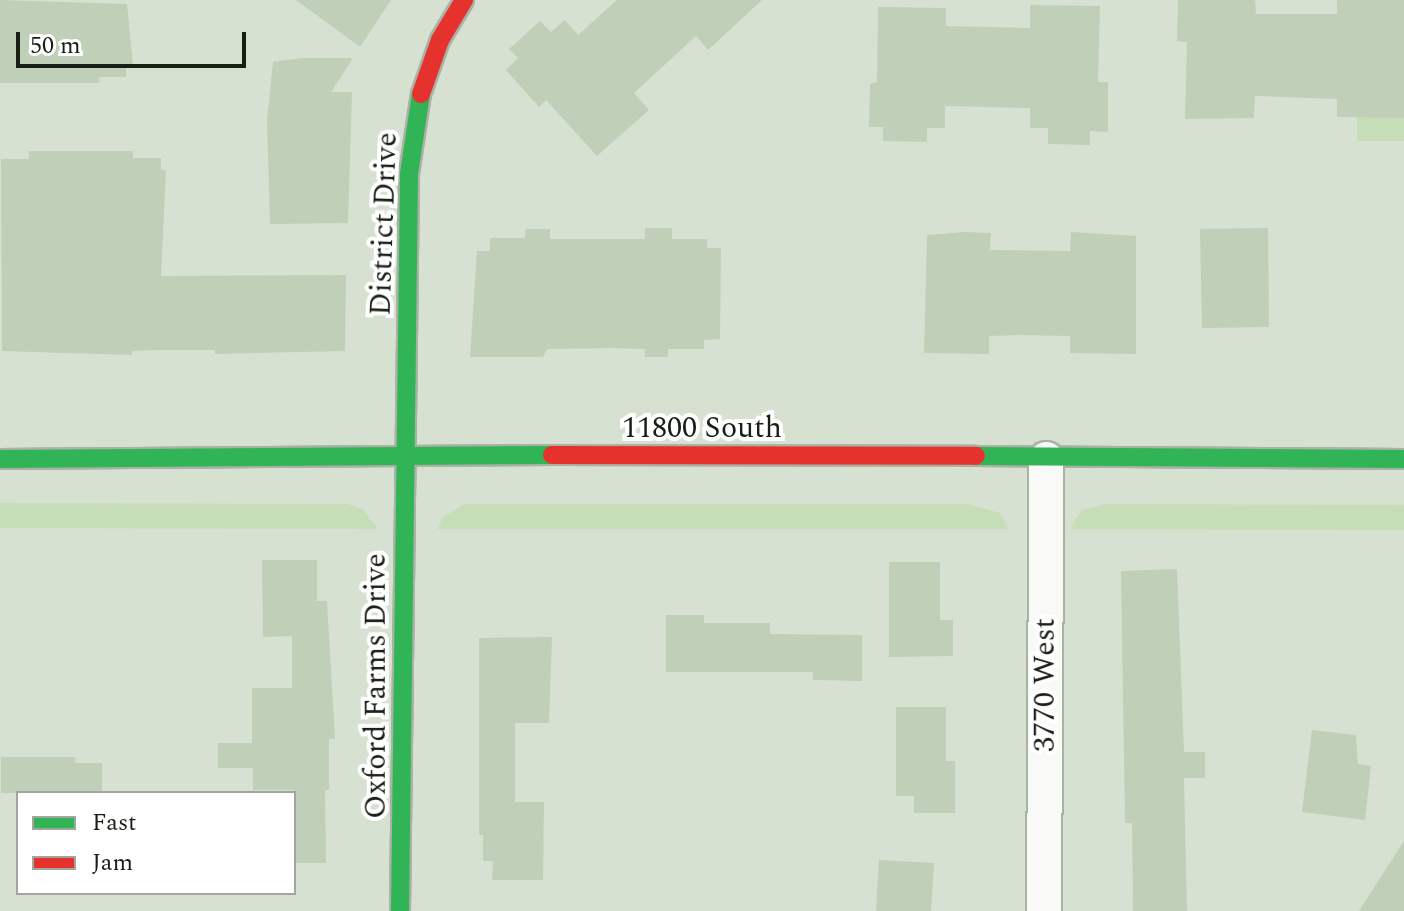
<!DOCTYPE html>
<style>
body{margin:0}
#map{position:relative;width:1404px;height:911px;overflow:hidden;background:#d7e1d1;font-family:Spectral,serif}
div>[style]{position:absolute}
[style*='--x']{left:calc(var(--x)*1px);top:calc(var(--y)*1px);width:calc(var(--w)*1px);rotate:calc(var(--a)*1deg)}
.green>*{inset:0;background:#c5deb8}
.building>*{inset:0;background:#c0cfb8}
.roads{filter:drop-shadow(2px 0 #aab2a5) drop-shadow(-2px 0 #aab2a5) drop-shadow(0 2px #aab2a5) drop-shadow(0 -2px #aab2a5)}
.street>*{height:34px;margin:-17px;padding:0 17px;transform-origin:17px;border-radius:17px;background:#f9faf8}
.fast>*{height:18px;margin:-9px;padding:0 9px;transform-origin:9px;border-radius:9px;background:#30b455}
.jam>*{height:18px;margin:-9px;padding:0 9px;transform-origin:9px;border-radius:9px;background:#e5322d}
span{translate:-50% -50%;white-space:nowrap;text-align:center;line-height:1.15;-webkit-text-stroke:8px #fff;paint-order:stroke}
.street-label{font-size:30px;color:#181f15}
.legend{position:absolute;left:16px;top:791px;width:280px;height:104px;box-sizing:border-box;background:#fff;border:2px solid #a3a5a1;margin:0;padding:10px 14px;list-style:none;font-size:24px;color:#181f15}
.legend li{display:flex;align-items:center;gap:16px;height:40px}
.legend b{width:40px;border:2px solid #a3a5a1}
.scale{position:absolute;left:16px;top:32px;width:230px;height:36px;box-sizing:border-box;border:4px solid #181f15;border-top:0;padding-left:10px;font-size:24px;line-height:28px;white-space:nowrap;color:#181f15;-webkit-text-stroke:6px #fff;paint-order:stroke}
</style>
<div id="map">
<div class="green">
<div style="clip-path:polygon(1357px 117px,1404px 118px,1404px 141px,1357px 141px)"></div>
<div style="clip-path:polygon(0 503px,348px 504px,363px 509px,378px 529px,0 528px)"></div>
<div style="clip-path:polygon(465px 504px,968px 504px,1000px 513px,1009px 529px,437px 529px,443px 517px)"></div>
<div style="clip-path:polygon(1106px 504px,1404px 505px,1404px 530px,1070px 529px,1082px 510px)"></div>
</div>
<div class="building">
<div style="clip-path:polygon(0 0,127px 4px,133px 66px,126px 66px,126px 77px,99px 77px,99px 83px,0 83px)"></div>
<div style="clip-path:polygon(296px 0,391px 0,360px 47px)"></div>
<div style="clip-path:polygon(617px 0,762px 0,708px 50px,696px 36px,634px 93px,649px 110px,597px 156px,546px 100px,539px 107px,506px 70px,518px 58px,509px 49px,540px 21px,551px 32px,565px 20px,578px 35px)"></div>
<div style="clip-path:polygon(1178px 0,1255px 0,1256px 14px,1337px 14px,1337px 0,1404px 0,1404px 118px,1337px 117px,1337px 99px,1255px 96px,1254px 118px,1185px 119px,1187px 42px,1177px 41px)"></div>
<div style="clip-path:polygon(1030px 5px,1100px 6px,1098px 82px,1108px 82px,1108px 132px,1090px 131px,1090px 145px,1048px 144px,1048px 128px,1030px 128px,1030px 108px,945px 106px,945px 128px,927px 128px,927px 142px,883px 141px,883px 127px,869px 127px,870px 84px,877px 82px,878px 7px,946px 8px,946px 26px,1030px 28px)"></div>
<div style="clip-path:polygon(302px 58px,353px 58px,331px 92px,352px 92px,348px 223px,270px 224px,267px 121px,273px 62px)"></div>
<div style="clip-path:polygon(29px 151px,133px 151px,133px 158px,161px 158px,161px 170px,166px 170px,161px 276px,346px 275px,345px 351px,215px 354px,215px 350px,159px 350px,132px 351px,132px 355px,2px 351px,1px 159px,29px 159px)"></div>
<div style="clip-path:polygon(645px 228px,672px 228px,672px 239px,707px 239px,707px 248px,721px 248px,720px 339px,704px 340px,704px 349px,668px 349px,668px 357px,645px 357px,645px 349px,611px 348px,547px 349px,543px 357px,470px 357px,477px 251px,490px 251px,490px 238px,525px 238px,526px 229px,550px 229px,550px 239px,645px 239px)"></div>
<div style="clip-path:polygon(1268px 228px,1269px 327px,1202px 328px,1200px 229px)"></div>
<div style="clip-path:polygon(964px 232px,991px 233px,990px 250px,1070px 251px,1071px 232px,1136px 236px,1136px 354px,1070px 353px,1070px 336px,1018px 335px,989px 336px,989px 354px,924px 353px,927px 235px)"></div>
<div style="clip-path:polygon(262px 560px,317px 560px,317px 601px,327px 601px,335px 739px,329px 739px,329px 790px,325px 790px,326px 863px,294px 863px,294px 790px,253px 790px,253px 768px,218px 768px,218px 743px,252px 743px,252px 688px,292px 688px,292px 636px,263px 637px)"></div>
<div style="clip-path:polygon(889px 562px,940px 562px,940px 620px,953px 620px,953px 656px,889px 657px)"></div>
<div style="clip-path:polygon(1177px 569px,1184px 752px,1205px 752px,1205px 778px,1184px 778px,1187px 911px,1133px 911px,1132px 823px,1125px 823px,1121px 571px)"></div>
<div style="clip-path:polygon(666px 615px,704px 615px,704px 623px,770px 623px,770px 634px,862px 635px,862px 681px,813px 680px,813px 672px,666px 672px)"></div>
<div style="clip-path:polygon(552px 637px,549px 723px,515px 723px,515px 802px,544px 802px,543px 880px,492px 880px,493px 861px,483px 861px,483px 835px,479px 835px,479px 638px)"></div>
<div style="clip-path:polygon(896px 707px,946px 707px,946px 761px,955px 761px,955px 813px,914px 813px,914px 796px,896px 796px)"></div>
<div style="clip-path:polygon(1312px 730px,1356px 735px,1358px 764px,1371px 766px,1365px 820px,1302px 812px)"></div>
<div style="clip-path:polygon(1px 757px,75px 757px,75px 763px,102px 763px,102px 793px,1px 793px)"></div>
<div style="clip-path:polygon(1404px 841px,1404px 911px,1359px 911px)"></div>
<div style="clip-path:polygon(879px 860px,934px 863px,931px 911px,876px 911px)"></div>
</div>
<div class="roads">
<div class="street">
<div style="--x:1044;--y:911;--w:452;--a:-89.7"></div>
</div>
<div class="fast">
<div style="--x:976;--y:456;--w:428;--a:0.4"></div>
<div style="--x:0;--y:459;--w:552;--a:-0.42"></div>
<div style="--x:400;--y:911;--w:737;--a:-89.3"></div>
<div style="--x:409;--y:174;--w:81;--a:-81.5"></div>
</div>
<div class="jam">
<div style="--x:421;--y:94;--w:57;--a:-70.6"></div>
<div style="--x:440;--y:40;--w:47;--a:-59"></div>
<div style="--x:552;--y:455;--w:424;--a:0.1"></div>
</div>
</div>
<div class="street-label">
<span style="left:384px;top:224px;rotate:-88deg">District Drive</span>
<span style="left:702px;top:428px">11800 South</span>
<span style="left:1045px;top:685px;rotate:-90deg">3770 West</span>
<span style="left:376px;top:686px;rotate:-90deg">Oxford Farms Drive</span>
</div>
<ul class="legend">
<li><b style="height:10px;background:#30b455"></b>Fast</li>
<li><b style="height:10px;background:#e5322d"></b>Jam</li>
</ul>
<div class="scale">50 m</div>
</div>
